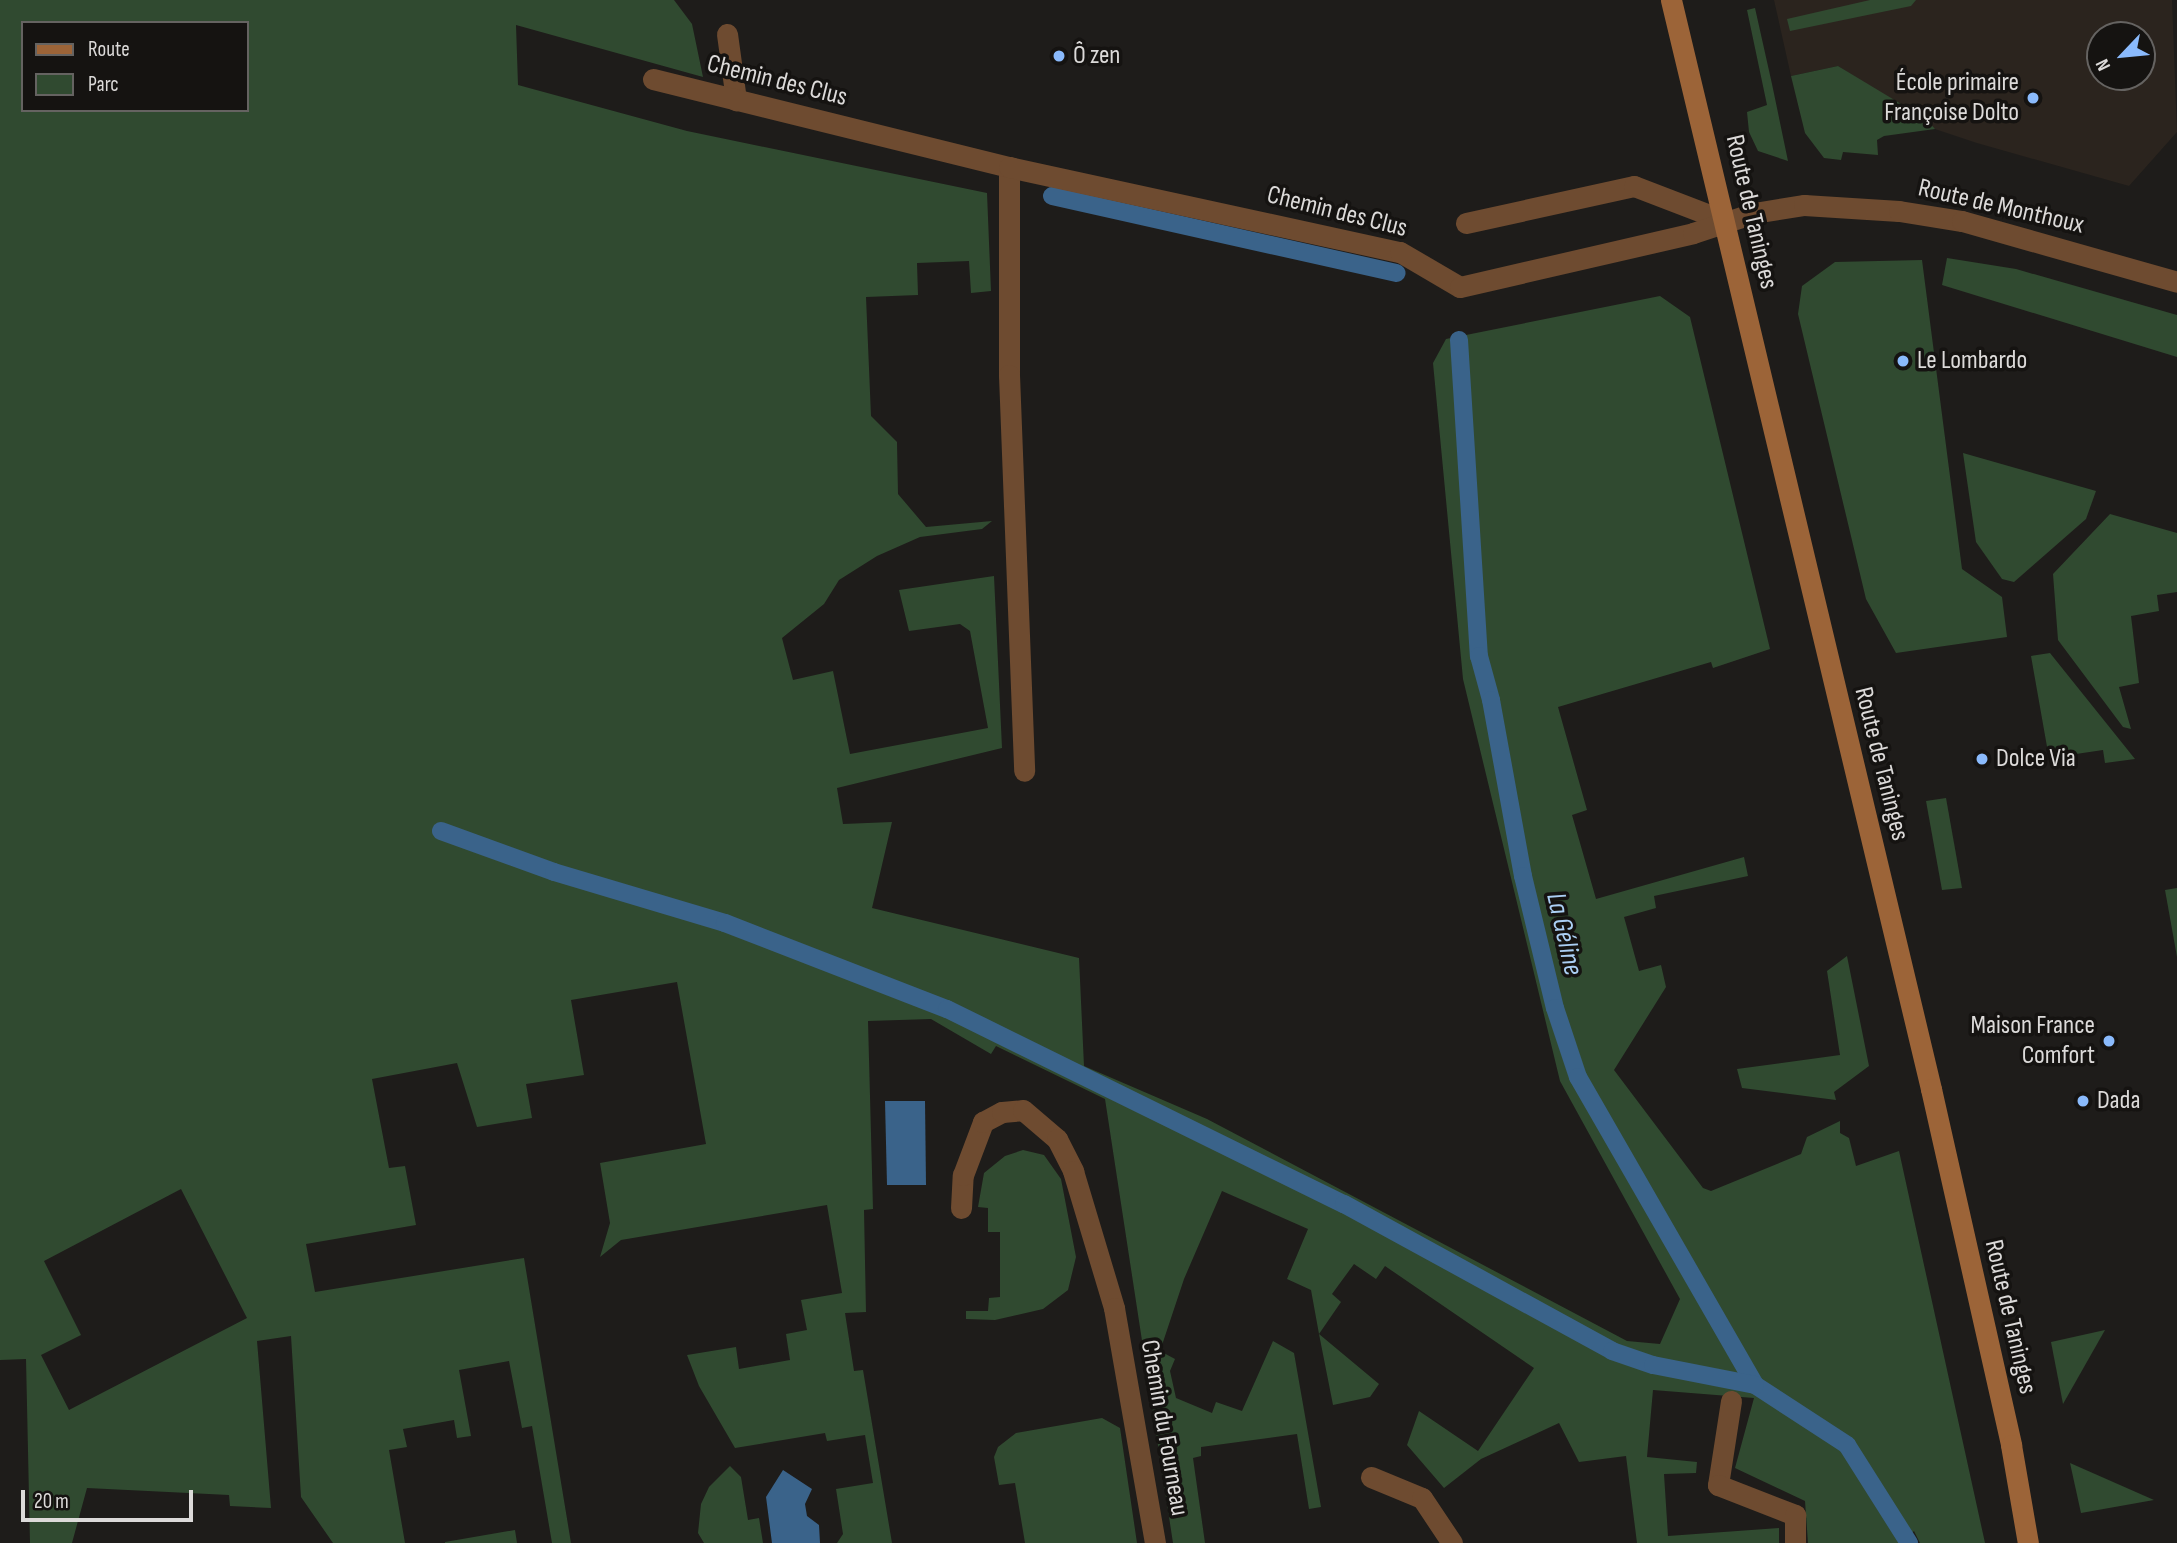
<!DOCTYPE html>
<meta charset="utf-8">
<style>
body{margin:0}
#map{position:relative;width:2177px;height:1543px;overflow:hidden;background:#1e1c1a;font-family:"Sofia Sans Condensed",sans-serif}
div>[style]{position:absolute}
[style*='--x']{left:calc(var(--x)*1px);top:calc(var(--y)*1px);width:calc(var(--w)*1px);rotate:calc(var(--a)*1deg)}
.built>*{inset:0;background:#2b241e}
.green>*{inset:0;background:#304a30}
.water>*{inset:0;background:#3a638a}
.stream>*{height:18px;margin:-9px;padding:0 9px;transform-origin:9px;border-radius:9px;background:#3a638a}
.lane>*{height:21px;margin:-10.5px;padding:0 10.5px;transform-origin:10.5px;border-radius:10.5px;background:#6e4b30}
.street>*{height:21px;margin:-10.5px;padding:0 10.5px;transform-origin:10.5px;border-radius:10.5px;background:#6e4b30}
.secondary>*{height:21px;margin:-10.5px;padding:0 10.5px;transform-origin:10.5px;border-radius:10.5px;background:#9c6438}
.dots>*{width:19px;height:19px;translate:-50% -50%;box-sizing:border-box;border:4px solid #151311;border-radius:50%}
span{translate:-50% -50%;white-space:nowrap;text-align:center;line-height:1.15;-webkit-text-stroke:7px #151311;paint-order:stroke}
.poi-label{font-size:26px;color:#dcdad9}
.left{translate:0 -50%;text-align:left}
.right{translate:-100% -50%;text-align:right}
.street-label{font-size:26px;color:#dcdad9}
.water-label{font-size:28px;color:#abcff4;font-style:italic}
.legend{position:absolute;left:21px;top:21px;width:228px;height:91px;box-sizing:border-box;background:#151311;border:2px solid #656361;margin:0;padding:9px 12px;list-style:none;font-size:21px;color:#dcdad9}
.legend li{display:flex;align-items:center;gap:14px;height:35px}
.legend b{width:35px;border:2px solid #656361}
.north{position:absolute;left:2086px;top:21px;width:70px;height:70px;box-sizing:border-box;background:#151311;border:2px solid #656361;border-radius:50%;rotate:244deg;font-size:19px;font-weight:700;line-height:28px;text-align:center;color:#dcdad9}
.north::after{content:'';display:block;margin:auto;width:24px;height:32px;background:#8abafc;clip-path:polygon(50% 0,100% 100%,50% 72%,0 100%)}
.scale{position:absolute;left:21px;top:1490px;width:172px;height:32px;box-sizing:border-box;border:4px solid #dcdad9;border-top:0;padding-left:9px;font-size:21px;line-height:24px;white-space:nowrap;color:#dcdad9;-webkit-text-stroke:5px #151311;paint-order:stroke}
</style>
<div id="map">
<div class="built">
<div style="clip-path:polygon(evenodd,1774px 0,2172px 0,2177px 132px,2129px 186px,1977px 143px,1935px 129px,1838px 66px,1791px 76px,1774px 0,2100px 35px,2142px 35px,2142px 77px,2100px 77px,2100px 35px)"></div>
</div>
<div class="green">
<div style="clip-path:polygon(evenodd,0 0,674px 0,692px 24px,703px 77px,516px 25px,518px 85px,687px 131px,987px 193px,991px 291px,971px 293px,969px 261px,917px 263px,918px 295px,866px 297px,871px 416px,897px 442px,898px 494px,926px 527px,992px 521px,982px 529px,920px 537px,877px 556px,839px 580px,824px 604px,782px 638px,793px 680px,833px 671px,850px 754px,988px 728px,970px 631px,960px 624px,909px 631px,899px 590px,994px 576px,1002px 748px,837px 788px,843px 824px,892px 822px,872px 908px,1079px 958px,1084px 1066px,1207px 1119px,1627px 1341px,1660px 1344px,1680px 1299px,1560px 1081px,1463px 679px,1433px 363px,1446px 339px,1660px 296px,1690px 317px,1770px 649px,1713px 668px,1711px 662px,1558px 707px,1587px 810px,1572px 815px,1596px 899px,1744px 857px,1748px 876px,1654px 896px,1656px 908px,1624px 917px,1639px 971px,1661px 965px,1666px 987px,1614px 1070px,1703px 1188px,1711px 1191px,1801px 1154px,1807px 1137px,1840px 1121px,1840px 1133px,1849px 1138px,1856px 1166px,1899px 1151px,1985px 1543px,1920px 1543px,1914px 1531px,1900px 1543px,1808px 1543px,1805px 1501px,1735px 1468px,1754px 1398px,1653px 1390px,1647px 1457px,1697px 1462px,1696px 1473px,1664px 1474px,1668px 1536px,1779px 1528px,1779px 1543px,1637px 1543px,1626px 1456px,1579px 1462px,1559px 1423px,1481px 1459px,1444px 1488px,1407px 1445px,1419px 1411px,1478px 1451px,1534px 1368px,1385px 1266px,1376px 1279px,1354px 1264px,1332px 1294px,1341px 1302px,1319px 1334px,1379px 1384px,1370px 1397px,1333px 1405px,1319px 1334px,1311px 1290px,1287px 1279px,1308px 1229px,1222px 1191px,1184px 1279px,1160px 1351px,1175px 1359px,1170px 1371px,1176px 1398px,1212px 1413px,1216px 1402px,1242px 1411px,1273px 1341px,1294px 1353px,1321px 1507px,1309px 1509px,1297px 1434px,1201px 1447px,1201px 1456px,1193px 1458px,1205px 1543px,1173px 1543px,1105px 1099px,996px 1046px,991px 1054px,931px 1019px,868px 1021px,873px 1209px,864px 1210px,866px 1312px,845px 1313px,854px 1371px,863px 1370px,892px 1543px,837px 1543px,843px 1534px,836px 1489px,873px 1483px,865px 1435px,827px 1441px,825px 1433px,735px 1448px,699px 1386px,687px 1355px,736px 1347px,739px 1369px,790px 1360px,786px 1334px,807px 1330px,801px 1300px,842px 1293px,827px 1205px,621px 1240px,600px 1257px,610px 1223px,600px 1163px,706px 1144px,677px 982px,571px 1000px,584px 1075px,526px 1084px,532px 1118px,477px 1127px,457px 1063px,372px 1079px,389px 1168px,405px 1166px,416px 1225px,306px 1244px,315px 1292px,524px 1258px,571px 1543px,552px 1543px,532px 1426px,522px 1428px,509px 1361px,459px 1370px,471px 1436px,457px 1438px,454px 1420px,403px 1429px,407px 1447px,389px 1450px,405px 1543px,333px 1543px,301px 1497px,291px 1336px,257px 1341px,271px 1508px,230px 1506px,229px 1495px,87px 1488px,72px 1543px,30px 1543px,26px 1359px,0 1360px,0 0,23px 23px,247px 23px,247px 110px,23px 110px,23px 23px,0 0,181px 1189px,247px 1318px,69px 1410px,41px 1355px,81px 1335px,44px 1261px,181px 1189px)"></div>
<div style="clip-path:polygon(1870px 0,1916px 0,1911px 6px,1790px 31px,1787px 19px)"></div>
<div style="clip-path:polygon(1755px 8px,1772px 84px,1788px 161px,1758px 151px,1749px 132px,1747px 112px,1767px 105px,1747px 10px)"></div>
<div style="clip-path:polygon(1838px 66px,1926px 119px,1935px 129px,1884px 136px,1877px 140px,1878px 155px,1843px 152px,1841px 160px,1824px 158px,1805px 133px,1791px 76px)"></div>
<div style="clip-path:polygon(1947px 258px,2016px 269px,2177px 315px,2177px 357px,1942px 285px)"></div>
<div style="clip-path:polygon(1922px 260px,1962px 569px,2002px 597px,2007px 637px,1896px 653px,1866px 599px,1798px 314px,1802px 286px,1835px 262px)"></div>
<div style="clip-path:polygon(1963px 453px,2096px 491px,2086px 519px,2014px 582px,2002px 579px,1976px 542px)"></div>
<div style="clip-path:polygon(2110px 514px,2177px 533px,2177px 592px,2157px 595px,2159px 611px,2131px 616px,2139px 683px,2119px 687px,2131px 729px,2123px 727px,2058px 640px,2053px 574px)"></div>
<div style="clip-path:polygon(2050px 653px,2135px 759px,2105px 763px,2103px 750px,2049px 758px,2031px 656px)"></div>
<div style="clip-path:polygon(1946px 798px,1962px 888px,1942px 890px,1926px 801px)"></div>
<div style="clip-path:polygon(2177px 888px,2177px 957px,2165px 890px)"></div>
<div style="clip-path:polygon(1847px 956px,1869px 1066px,1834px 1092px,1836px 1100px,1742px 1088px,1737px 1069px,1840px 1055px,1827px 971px)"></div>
<div style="clip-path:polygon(1023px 1150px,1044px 1155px,1061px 1179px,1076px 1257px,1068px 1290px,1043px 1309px,995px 1320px,966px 1319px,966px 1311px,988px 1311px,989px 1298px,1000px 1297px,1000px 1232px,988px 1232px,988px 1208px,978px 1207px,984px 1173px,1005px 1156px)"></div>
<div style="clip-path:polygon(2105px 1330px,2063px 1404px,2051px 1342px)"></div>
<div style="clip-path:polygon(1102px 1418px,1120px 1428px,1137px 1543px,1025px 1543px,1015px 1483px,999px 1485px,994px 1457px,998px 1447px,1016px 1433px)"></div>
<div style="clip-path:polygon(2070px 1463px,2154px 1500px,2081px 1513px)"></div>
<div style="clip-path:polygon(730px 1466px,741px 1477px,748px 1520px,759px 1518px,763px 1543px,704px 1543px,698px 1533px,701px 1504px,709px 1487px)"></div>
<div style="clip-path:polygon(515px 1530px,517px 1543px,445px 1543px,445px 1542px)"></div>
</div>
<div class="water">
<div style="clip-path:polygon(885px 1101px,925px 1101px,926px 1185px,887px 1185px)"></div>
<div style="clip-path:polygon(783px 1470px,812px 1489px,805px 1504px,807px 1516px,819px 1525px,820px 1543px,772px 1543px,766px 1497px)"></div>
</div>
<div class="stream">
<div style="--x:1052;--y:196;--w:353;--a:12.6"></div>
<div style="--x:1459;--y:340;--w:317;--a:86.4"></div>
<div style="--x:1479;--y:656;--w:46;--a:74.7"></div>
<div style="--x:1491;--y:700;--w:179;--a:79.7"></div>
<div style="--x:1523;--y:876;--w:136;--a:76.4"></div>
<div style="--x:1555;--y:1008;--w:73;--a:71.6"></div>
<div style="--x:1578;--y:1077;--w:355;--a:60.1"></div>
<div style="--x:1755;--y:1385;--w:110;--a:33.1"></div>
<div style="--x:1847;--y:1445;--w:116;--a:57.7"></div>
<div style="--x:441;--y:831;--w:120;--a:19.9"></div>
<div style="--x:554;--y:872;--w:178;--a:16.6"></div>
<div style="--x:725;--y:923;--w:238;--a:21.2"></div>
<div style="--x:947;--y:1009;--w:442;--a:26.2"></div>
<div style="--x:1344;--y:1204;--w:306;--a:28.7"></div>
<div style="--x:1612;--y:1351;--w:43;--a:18.9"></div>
<div style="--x:1653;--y:1365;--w:104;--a:11.1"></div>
</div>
<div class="lane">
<div style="--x:727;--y:34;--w:67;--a:82.2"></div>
<div style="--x:1009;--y:167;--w:208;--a:90"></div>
<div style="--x:1009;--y:375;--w:396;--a:87.8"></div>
<div style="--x:1466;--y:223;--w:172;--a:-12.4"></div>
<div style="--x:1634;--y:186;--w:97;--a:21"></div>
<div style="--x:961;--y:1208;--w:33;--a:-87"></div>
<div style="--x:963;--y:1175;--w:57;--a:-69.3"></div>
<div style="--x:983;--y:1122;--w:21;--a:-28"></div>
<div style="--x:1002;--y:1112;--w:21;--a:-5"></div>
<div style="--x:1023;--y:1110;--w:45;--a:40.5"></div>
<div style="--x:1057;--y:1139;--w:36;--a:63"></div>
<div style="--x:1073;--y:1171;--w:143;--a:73.3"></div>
<div style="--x:1114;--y:1308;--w:239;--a:80.1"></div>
<div style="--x:1731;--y:1401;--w:85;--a:98.8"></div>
<div style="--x:1718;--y:1485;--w:83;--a:21.3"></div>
<div style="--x:1795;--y:1515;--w:28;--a:90"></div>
</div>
<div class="street">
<div style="--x:653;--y:79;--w:367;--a:13.9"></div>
<div style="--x:1009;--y:167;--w:400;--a:12.3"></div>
<div style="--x:1400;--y:252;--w:69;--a:30.3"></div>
<div style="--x:1460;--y:287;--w:239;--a:-13"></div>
<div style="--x:1693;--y:233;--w:64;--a:-18.2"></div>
<div style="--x:1754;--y:213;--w:51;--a:-9.1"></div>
<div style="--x:1804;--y:205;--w:95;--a:3.6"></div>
<div style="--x:1899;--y:211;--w:64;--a:9"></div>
<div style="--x:1962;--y:221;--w:223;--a:15.8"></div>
<div style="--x:1371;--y:1477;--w:55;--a:22.4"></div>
<div style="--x:1422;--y:1498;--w:54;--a:56.3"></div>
</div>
<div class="secondary">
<div style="--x:1671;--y:0;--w:1120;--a:76.57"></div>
<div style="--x:1931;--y:1089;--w:365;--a:77.3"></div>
<div style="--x:2011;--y:1445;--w:99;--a:80.2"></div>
</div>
<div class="dots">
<div style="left:1059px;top:56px;background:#8abafc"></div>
<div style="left:2033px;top:98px;background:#8abafc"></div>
<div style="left:1903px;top:361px;background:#8abafc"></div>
<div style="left:1982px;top:759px;background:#8abafc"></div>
<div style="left:2109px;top:1041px;background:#8abafc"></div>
<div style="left:2083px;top:1101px;background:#8abafc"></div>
</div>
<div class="poi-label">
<span class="left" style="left:1073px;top:56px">Ô zen</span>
<span class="right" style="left:2019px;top:98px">École primaire<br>Françoise Dolto</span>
<span class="left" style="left:1917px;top:361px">Le Lombardo</span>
<span class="left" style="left:1996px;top:759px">Dolce Via</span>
<span class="right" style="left:2095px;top:1041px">Maison France<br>Comfort</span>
<span class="left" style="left:2097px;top:1101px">Dada</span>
</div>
<div class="street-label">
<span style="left:777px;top:81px;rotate:14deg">Chemin des Clus</span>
<span style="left:2001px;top:207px;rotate:13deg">Route de Monthoux</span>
<span style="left:1337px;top:212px;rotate:14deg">Chemin des Clus</span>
<span style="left:1751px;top:212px;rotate:77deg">Route de Taninges</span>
<span style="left:1881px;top:764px;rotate:76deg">Route de Taninges</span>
<span style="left:2010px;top:1317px;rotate:77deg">Route de Taninges</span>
<span style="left:1164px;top:1428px;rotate:80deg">Chemin du Fourneau</span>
</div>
<div class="water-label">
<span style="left:1564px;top:934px;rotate:77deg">La Géline</span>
</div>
<ul class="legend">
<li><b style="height:9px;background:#9c6438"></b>Route</li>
<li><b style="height:19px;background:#304a30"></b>Parc</li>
</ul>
<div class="north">N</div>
<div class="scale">20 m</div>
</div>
